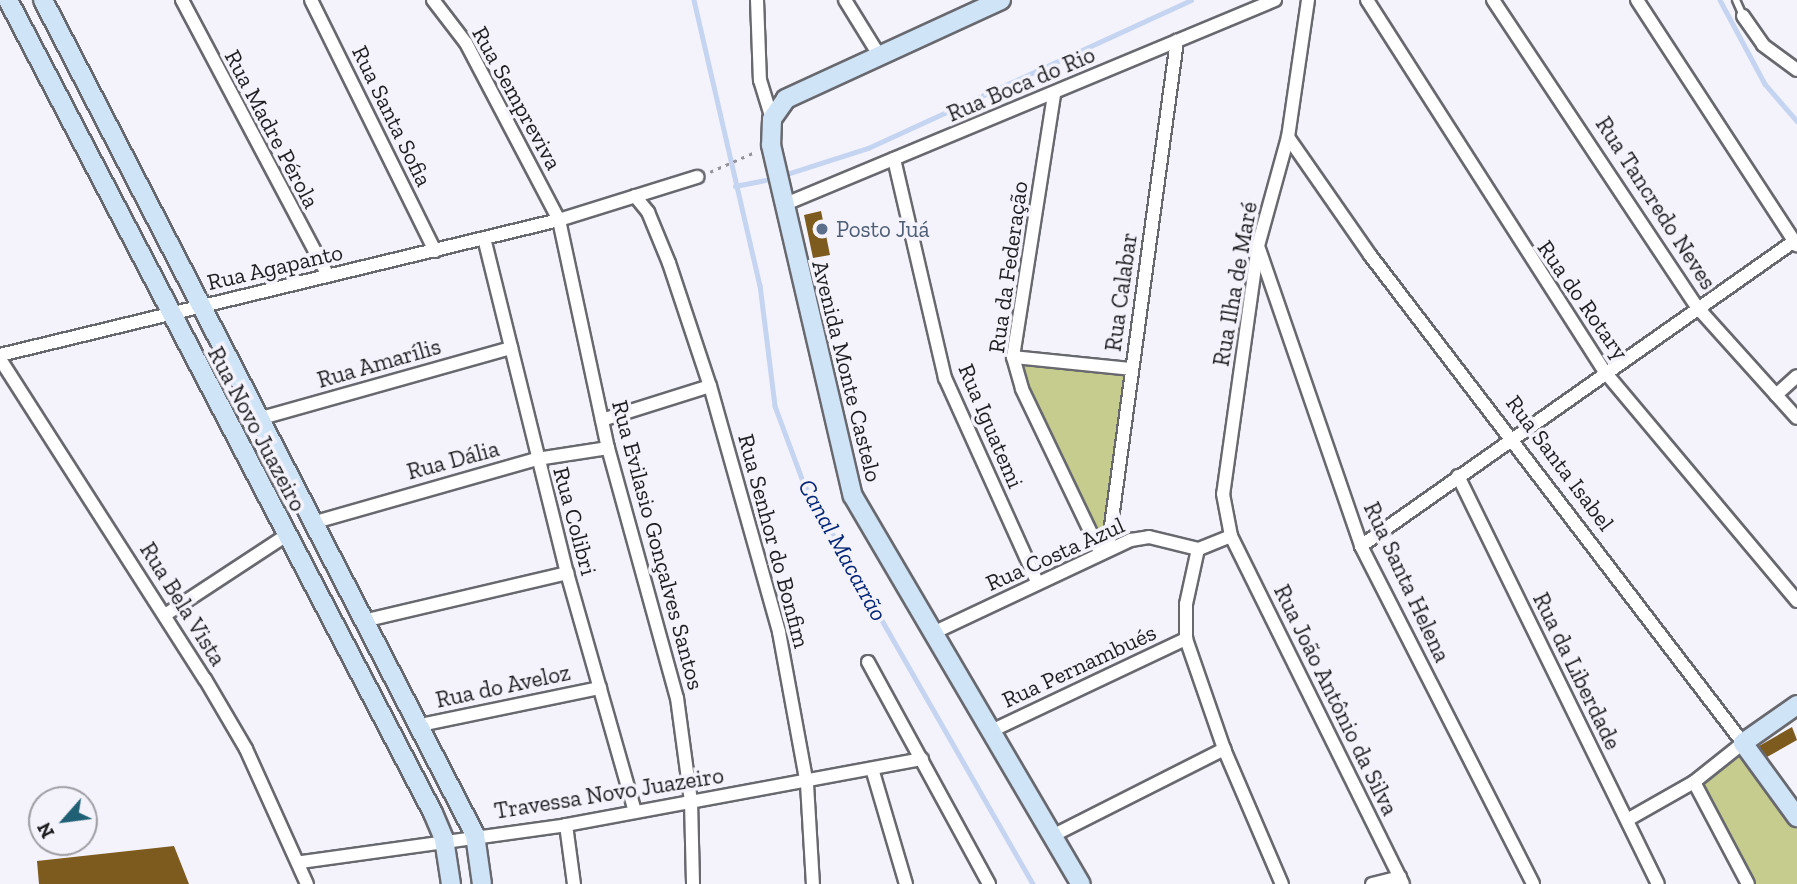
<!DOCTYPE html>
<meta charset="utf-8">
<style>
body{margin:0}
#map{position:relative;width:1797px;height:884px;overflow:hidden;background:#f4f3fc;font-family:"Zilla Slab",serif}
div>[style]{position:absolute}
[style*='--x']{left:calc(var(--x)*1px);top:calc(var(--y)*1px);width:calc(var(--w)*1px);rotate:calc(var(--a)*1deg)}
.green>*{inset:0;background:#c6cc8e}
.stream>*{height:4.5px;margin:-2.25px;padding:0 2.25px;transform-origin:2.25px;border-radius:2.25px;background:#c4d4f1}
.building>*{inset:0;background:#7d5a1e}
.path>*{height:2.5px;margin-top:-1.25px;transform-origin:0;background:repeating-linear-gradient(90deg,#94939a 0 3.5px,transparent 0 8.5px)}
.roads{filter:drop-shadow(2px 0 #68686f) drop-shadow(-2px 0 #68686f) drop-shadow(0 2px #68686f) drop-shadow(0 -2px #68686f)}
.lane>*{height:6px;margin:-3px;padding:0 3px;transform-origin:3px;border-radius:3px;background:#fff}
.street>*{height:12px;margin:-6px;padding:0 6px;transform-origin:6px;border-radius:6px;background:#fff}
.secondary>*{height:18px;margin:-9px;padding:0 9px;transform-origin:9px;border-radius:9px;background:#d0e4f7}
.dots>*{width:19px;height:19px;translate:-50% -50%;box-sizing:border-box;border:4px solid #f4f3fc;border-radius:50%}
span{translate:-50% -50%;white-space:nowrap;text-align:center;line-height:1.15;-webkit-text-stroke:7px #f4f3fc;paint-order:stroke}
.street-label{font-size:23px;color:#1e1e21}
.service-label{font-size:23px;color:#4e5e75}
.left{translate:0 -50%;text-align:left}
.water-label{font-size:24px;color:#042675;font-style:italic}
.north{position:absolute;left:28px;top:786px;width:70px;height:70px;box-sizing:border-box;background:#f4f3fc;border:2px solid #9e9ea4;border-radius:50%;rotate:242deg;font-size:19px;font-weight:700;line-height:28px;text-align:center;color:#1e1e21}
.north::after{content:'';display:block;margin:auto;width:24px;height:32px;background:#1f6075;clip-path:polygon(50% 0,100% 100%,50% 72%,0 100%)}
</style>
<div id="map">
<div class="green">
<div style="clip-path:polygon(1018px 362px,1125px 374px,1103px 545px)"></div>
<div style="clip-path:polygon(1741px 752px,1797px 829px,1797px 884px,1754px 884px,1698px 784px)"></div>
</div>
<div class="stream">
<div style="--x:694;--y:0;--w:293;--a:77"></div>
<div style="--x:760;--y:285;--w:122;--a:82.9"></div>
<div style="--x:775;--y:406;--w:83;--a:69.6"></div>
<div style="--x:804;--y:484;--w:461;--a:60.2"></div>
<div style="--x:1720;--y:0;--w:95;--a:61.8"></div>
<div style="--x:1765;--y:84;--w:49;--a:49.1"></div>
<div style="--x:784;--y:175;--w:88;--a:-17.8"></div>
<div style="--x:868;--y:148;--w:355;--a:-24.6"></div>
<div style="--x:735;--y:186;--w:42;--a:-11"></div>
</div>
<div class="building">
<div style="clip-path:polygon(821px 211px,830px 255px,813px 258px,804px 215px)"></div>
<div style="clip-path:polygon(1792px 727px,1797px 740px,1767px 757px,1759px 746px)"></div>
<div style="clip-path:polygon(174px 846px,189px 884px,39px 884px,37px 861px)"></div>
</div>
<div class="path">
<div style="--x:710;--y:172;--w:49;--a:-24"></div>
</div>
<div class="roads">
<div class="lane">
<div style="--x:1736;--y:0;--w:17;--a:66"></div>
</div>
<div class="street">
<div style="--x:182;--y:0;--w:312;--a:62.1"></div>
<div style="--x:311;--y:0;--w:280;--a:63.7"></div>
<div style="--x:433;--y:0;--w:54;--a:52.5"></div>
<div style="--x:466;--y:43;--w:200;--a:62.3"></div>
<div style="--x:559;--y:220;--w:233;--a:77.9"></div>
<div style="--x:608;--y:448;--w:259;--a:74.6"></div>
<div style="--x:677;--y:698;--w:104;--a:82.3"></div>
<div style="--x:691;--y:801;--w:83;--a:88.6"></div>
<div style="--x:757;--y:0;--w:80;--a:87.9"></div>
<div style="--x:760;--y:80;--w:41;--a:72.9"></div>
<div style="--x:845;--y:0;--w:65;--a:58.3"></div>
<div style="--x:1308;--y:0;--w:138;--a:98.3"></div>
<div style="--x:1288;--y:137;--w:113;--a:105.4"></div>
<div style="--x:1258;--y:246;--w:250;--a:98"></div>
<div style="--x:1223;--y:494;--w:43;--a:79.2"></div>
<div style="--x:1231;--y:536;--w:388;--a:63.7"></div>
<div style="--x:1367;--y:0;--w:442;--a:57.4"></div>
<div style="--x:1605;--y:372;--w:299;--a:50"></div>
<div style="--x:1493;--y:0;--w:369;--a:56.4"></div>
<div style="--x:1697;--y:307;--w:149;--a:48"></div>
<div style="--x:1637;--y:0;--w:293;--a:56.9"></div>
<div style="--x:1743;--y:16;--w:35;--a:55"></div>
<div style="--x:1763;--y:45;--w:42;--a:36.3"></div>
<div style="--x:1054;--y:95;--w:265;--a:98.9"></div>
<div style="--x:1013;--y:357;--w:33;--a:74"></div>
<div style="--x:1022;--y:389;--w:181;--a:64.4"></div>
<div style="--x:1288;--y:137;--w:144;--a:55.2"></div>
<div style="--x:1370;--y:255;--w:614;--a:52.61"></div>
<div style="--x:1743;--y:743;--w:63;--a:141.5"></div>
<div style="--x:1694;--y:782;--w:77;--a:150.4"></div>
<div style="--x:894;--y:159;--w:225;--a:76.9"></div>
<div style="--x:945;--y:378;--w:224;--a:65.7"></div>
<div style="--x:635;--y:196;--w:21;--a:51"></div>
<div style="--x:648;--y:212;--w:55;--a:67.6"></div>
<div style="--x:669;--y:263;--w:130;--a:71.6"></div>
<div style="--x:710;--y:386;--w:255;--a:74.3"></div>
<div style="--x:779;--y:632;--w:155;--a:79.6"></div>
<div style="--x:807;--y:784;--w:100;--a:86.6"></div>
<div style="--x:783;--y:205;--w:533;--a:-22.62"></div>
<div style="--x:484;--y:238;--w:345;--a:76.1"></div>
<div style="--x:567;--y:573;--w:248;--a:74.1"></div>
<div style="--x:1259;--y:249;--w:314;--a:71"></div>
<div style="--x:1361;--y:546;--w:379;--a:63"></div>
<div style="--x:0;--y:355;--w:575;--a:-13.58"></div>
<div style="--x:559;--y:220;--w:145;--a:-17.3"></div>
<div style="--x:1013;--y:357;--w:119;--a:5.8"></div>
<div style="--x:0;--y:359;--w:380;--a:57.4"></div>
<div style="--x:205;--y:679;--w:81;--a:59.6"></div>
<div style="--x:246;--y:749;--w:148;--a:65.7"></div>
<div style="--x:1776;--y:395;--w:28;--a:-42"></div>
<div style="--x:258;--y:419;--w:263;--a:-15.7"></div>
<div style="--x:602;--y:420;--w:113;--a:-17.5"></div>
<div style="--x:1458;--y:476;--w:454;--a:63.9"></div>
<div style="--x:312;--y:523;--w:234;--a:-15.9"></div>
<div style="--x:537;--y:459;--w:72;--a:-8.8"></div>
<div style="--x:1231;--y:536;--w:35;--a:158"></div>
<div style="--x:1198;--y:549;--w:56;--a:102.3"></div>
<div style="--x:1186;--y:604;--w:35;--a:90"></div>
<div style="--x:1186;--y:639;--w:116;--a:70.9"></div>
<div style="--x:1224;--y:749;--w:147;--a:66.8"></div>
<div style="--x:1361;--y:546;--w:528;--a:-35.13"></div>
<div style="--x:1108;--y:548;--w:512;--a:-82.25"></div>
<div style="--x:165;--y:615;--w:146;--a:-33.3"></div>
<div style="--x:363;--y:621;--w:210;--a:-13.2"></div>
<div style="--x:933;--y:633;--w:219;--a:-25.2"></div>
<div style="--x:1131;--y:540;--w:18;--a:-9"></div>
<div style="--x:1149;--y:537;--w:50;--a:13.8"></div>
<div style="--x:868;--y:662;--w:253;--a:61.4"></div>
<div style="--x:416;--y:726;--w:188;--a:-11.7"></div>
<div style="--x:991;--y:731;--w:216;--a:-25.3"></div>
<div style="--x:873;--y:772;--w:117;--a:73.6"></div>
<div style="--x:1694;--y:782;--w:115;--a:62.1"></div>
<div style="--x:566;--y:825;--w:60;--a:82.3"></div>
<div style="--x:1054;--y:835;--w:191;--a:-26.8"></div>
<div style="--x:301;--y:862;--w:268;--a:-7.9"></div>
<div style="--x:566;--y:825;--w:362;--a:-10.5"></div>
<div style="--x:1372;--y:884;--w:29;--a:-14"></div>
</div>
<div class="secondary">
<div style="--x:8;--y:0;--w:917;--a:62.4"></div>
<div style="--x:433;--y:813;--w:28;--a:67"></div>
<div style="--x:444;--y:839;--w:46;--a:81.2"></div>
<div style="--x:43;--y:0;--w:940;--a:62.64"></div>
<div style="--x:475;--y:835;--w:49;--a:81.9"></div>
<div style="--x:1001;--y:0;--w:237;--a:155.3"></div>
<div style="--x:786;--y:99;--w:24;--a:125"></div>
<div style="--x:772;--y:119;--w:26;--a:92"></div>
<div style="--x:771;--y:145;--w:360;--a:76.9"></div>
<div style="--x:853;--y:496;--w:450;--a:59.6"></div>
<div style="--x:1797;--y:705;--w:66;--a:144.9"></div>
<div style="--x:1743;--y:743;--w:92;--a:53.9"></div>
</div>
</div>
<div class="dots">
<div style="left:822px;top:229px;background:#5c6f8a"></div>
</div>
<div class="street-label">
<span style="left:1021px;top:84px;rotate:-23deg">Rua Boca do Rio</span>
<span style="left:517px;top:98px;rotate:61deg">Rua Sempreviva</span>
<span style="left:392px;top:116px;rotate:64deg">Rua Santa Sofia</span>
<span style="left:272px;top:129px;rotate:62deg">Rua Madre Pérola</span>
<span style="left:1656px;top:203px;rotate:57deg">Rua Tancredo Neves</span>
<span style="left:275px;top:267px;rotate:-13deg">Rua Agapanto</span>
<span style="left:1008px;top:267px;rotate:-82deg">Rua da Federação</span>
<span style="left:1235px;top:284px;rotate:-80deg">Rua Ilha de Maré</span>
<span style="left:1121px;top:292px;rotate:-82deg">Rua Calabar</span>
<span style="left:1583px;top:300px;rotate:55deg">Rua do Rotary</span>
<span style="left:379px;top:363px;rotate:-16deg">Rua Amarílis</span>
<span style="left:847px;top:371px;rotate:76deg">Avenida Monte Castelo</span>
<span style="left:991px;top:426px;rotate:67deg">Rua Iguatemi</span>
<span style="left:257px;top:429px;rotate:62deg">Rua Novo Juazeiro</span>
<span style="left:453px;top:460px;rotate:-15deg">Rua Dália</span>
<span style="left:1560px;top:463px;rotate:53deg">Rua Santa Isabel</span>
<span style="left:575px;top:521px;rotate:75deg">Rua Colibri</span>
<span style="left:774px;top:541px;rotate:75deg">Rua Senhor do Bonfim</span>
<span style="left:658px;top:545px;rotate:75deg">Rua Evilasio Gonçalves Santos</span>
<span style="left:1055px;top:554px;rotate:-24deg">Rua Costa Azul</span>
<span style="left:1407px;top:582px;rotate:65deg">Rua Santa Helena</span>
<span style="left:183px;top:604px;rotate:58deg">Rua Bela Vista</span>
<span style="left:1079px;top:666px;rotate:-25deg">Rua Pernambués</span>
<span style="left:1577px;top:671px;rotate:64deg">Rua da Liberdade</span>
<span style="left:503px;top:686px;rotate:-12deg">Rua do Aveloz</span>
<span style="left:1336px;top:700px;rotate:64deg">Rua João Antônio da Silva</span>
<span style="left:609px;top:793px;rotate:-9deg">Travessa Novo Juazeiro</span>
</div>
<div class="service-label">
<span class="left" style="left:836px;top:229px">Posto Juá</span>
</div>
<div class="water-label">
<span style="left:843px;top:550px;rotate:61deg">Canal Macarrão</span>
</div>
<div class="north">N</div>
</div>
